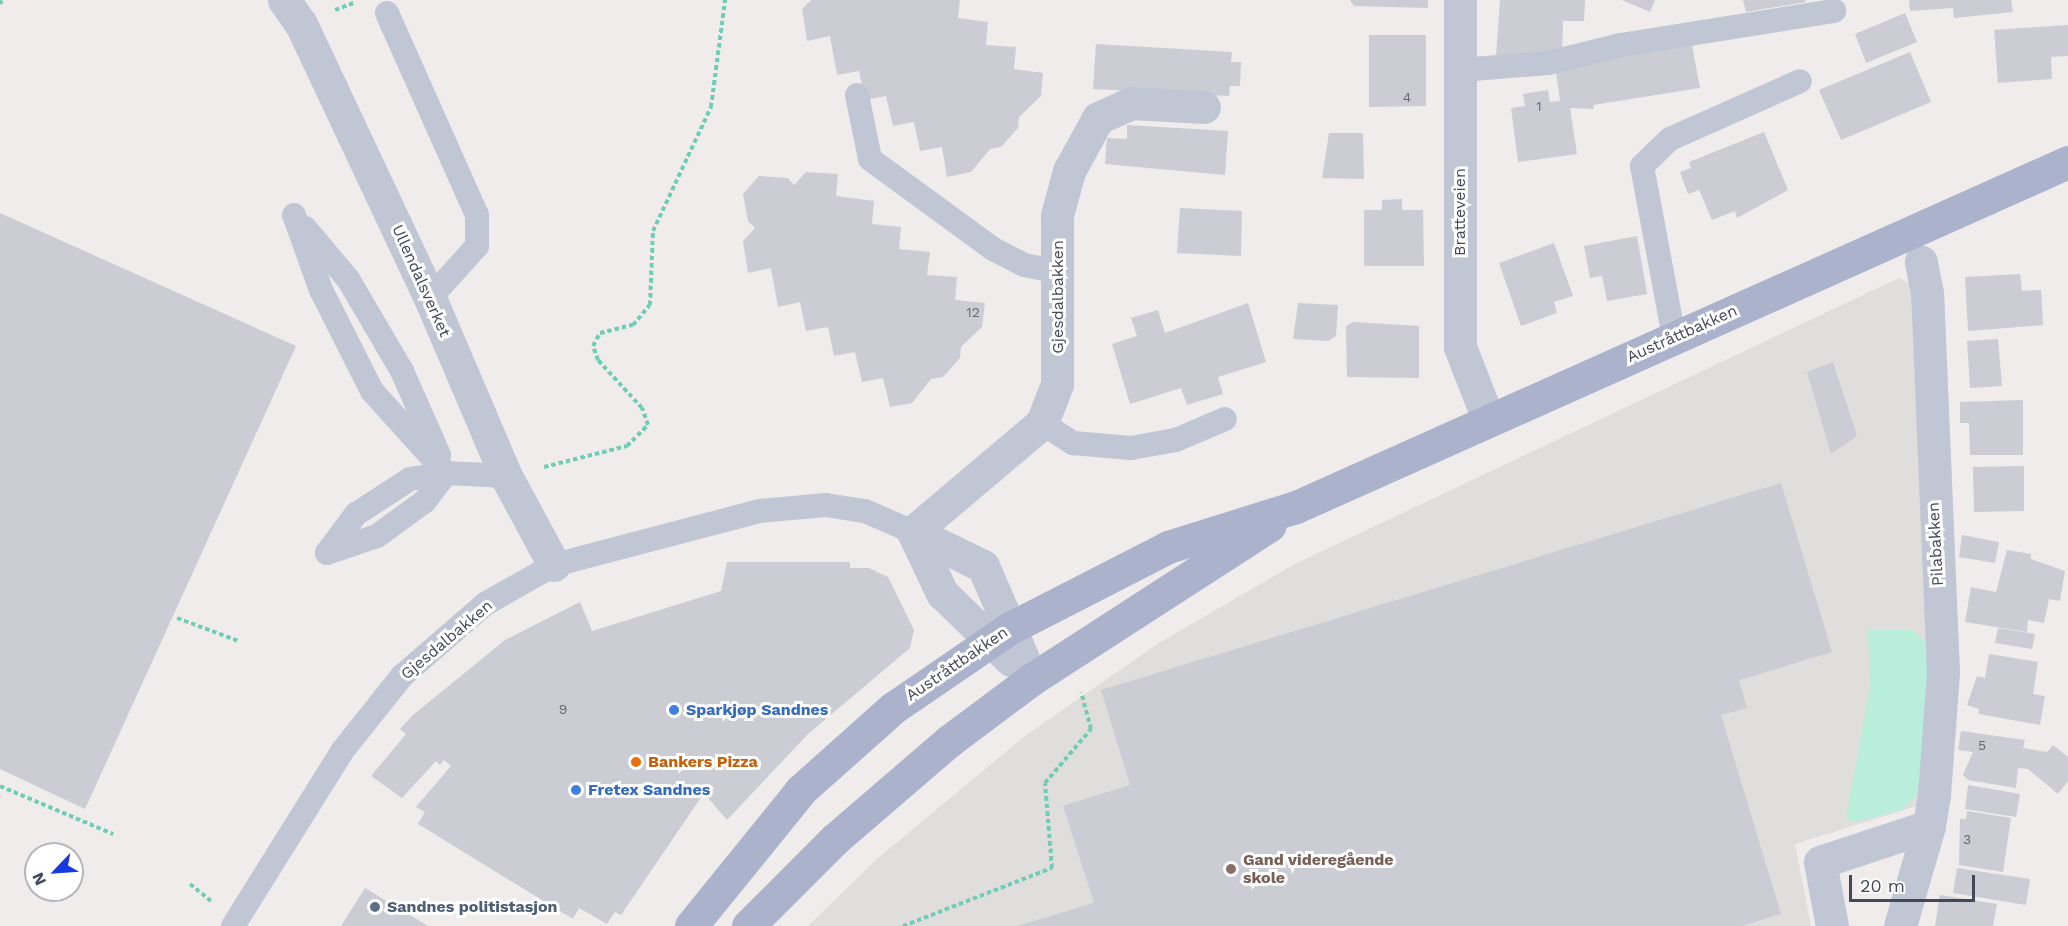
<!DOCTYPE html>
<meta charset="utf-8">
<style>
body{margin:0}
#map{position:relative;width:2068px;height:926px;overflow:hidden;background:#efeceb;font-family:"Work Sans",sans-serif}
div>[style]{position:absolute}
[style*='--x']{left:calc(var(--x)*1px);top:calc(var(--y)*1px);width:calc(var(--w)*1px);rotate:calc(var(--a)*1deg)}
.education>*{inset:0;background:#e0dddd}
.green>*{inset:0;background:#b8eedb}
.building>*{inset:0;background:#cbccd4}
.path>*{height:4px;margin-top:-2px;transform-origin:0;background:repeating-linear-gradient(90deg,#70ccb7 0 4.5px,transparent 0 7.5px)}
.lane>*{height:24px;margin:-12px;padding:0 12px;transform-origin:12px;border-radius:12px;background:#c1c6d4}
.street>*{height:33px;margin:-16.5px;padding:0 16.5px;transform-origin:16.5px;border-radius:16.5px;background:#c1c6d4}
.primary>*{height:33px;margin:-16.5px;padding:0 16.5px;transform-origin:16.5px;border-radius:16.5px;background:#aab2cc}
.dots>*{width:16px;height:16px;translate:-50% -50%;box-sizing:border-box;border:3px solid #fff;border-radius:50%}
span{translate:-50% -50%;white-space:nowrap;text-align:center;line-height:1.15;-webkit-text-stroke:6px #fff;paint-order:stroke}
.number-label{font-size:14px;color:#666a78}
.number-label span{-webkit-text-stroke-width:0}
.street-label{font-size:16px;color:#444959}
.shop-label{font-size:16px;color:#366cbe;font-weight:700}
.left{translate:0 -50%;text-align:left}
.food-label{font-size:16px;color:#c56008;font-weight:700}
.education-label{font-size:16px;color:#785e54;font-weight:700}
.service-label{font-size:16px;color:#4e5e75;font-weight:700}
.north{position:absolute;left:24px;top:842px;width:60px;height:60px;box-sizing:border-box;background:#fff;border:2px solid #b4b6bd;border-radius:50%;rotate:245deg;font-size:16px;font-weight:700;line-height:24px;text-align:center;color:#444959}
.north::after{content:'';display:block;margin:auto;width:21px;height:27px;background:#1739dd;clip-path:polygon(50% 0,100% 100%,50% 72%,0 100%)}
.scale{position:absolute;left:1849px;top:875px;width:126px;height:27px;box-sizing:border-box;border:3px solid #444959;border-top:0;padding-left:8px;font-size:18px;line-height:21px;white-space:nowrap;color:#444959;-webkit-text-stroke:4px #fff;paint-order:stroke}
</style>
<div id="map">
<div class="education">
<div style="clip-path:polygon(1899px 278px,1915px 287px,1928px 625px,1920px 805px,1795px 844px,1811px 926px,808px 926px,878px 858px,1025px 736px,1159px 643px,1295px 564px)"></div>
</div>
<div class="green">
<div style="clip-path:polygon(1868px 630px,1912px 630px,1925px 642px,1931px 709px,1917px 795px,1902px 810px,1853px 822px,1846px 818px,1870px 687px)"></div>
</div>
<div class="building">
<div style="clip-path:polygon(811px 0,960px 0,958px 18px,988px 22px,986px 45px,1016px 47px,1014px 69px,1043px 73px,1041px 96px,1019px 117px,1018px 128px,1001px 147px,990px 149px,971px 172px,947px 177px,942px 147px,920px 151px,914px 122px,893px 126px,886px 96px,865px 100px,859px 71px,837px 75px,830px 36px,807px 41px,802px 9px)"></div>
<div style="clip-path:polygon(1350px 0,1428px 0,1428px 8px,1354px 6px)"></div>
<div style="clip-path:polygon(1500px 0,1585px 0,1584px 21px,1563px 21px,1562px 57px,1496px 56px)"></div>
<div style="clip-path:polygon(1622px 0,1655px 0,1650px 12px)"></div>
<div style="clip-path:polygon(1743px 0,1805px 0,1806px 2px,1746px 12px)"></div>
<div style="clip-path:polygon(1909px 0,2011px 0,2013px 12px,1954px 18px,1953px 8px,1910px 11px)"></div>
<div style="clip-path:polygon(1905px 13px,1917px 42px,1866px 63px,1855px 34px)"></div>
<div style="clip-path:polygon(2068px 25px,2068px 56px,2051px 57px,2052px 79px,1998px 83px,1994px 30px)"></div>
<div style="clip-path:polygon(1369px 35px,1426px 35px,1426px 106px,1369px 107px)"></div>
<div style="clip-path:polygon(1096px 44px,1232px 52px,1231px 62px,1241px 62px,1240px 86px,1230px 86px,1229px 96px,1093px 89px)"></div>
<div style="clip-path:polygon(1692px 45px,1700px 88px,1593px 105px,1594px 109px,1570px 108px,1577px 154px,1518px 162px,1511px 108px,1525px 106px,1523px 94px,1548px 90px,1550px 102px,1560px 101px,1556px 72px,1603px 58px)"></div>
<div style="clip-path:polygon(1910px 52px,1931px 102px,1841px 140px,1819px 90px)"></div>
<div style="clip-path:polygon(1127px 125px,1228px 131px,1225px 175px,1105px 164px,1107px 138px,1127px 139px)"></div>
<div style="clip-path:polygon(1764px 132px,1788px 190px,1737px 218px,1735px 211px,1712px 220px,1699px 190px,1688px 194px,1680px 172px,1691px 168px,1689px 162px)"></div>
<div style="clip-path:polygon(1329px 133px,1363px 133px,1364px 179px,1322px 178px)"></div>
<div style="clip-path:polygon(806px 172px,838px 174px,836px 196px,874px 201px,872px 224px,901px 227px,899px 249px,930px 252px,927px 275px,957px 277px,955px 300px,985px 303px,982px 327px,961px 347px,960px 358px,943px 377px,931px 379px,912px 403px,890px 407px,883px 378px,862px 382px,855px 352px,834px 356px,828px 327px,806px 331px,800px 302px,778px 307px,771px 268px,748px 273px,743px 241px,755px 228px,748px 221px,743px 194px,759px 176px,788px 178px,794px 185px)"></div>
<div style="clip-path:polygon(1402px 199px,1402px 210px,1423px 210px,1424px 266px,1364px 266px,1364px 210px,1382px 210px,1382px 200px)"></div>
<div style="clip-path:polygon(1180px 208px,1242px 211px,1241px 256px,1177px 253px)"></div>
<div style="clip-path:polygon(0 213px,296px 346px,85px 809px,0 769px)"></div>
<div style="clip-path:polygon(1637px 236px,1647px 294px,1607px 301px,1602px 276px,1590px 278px,1584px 246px)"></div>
<div style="clip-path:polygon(1554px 243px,1573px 296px,1554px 302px,1557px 313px,1521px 326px,1499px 263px)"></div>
<div style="clip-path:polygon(2020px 274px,2022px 291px,2041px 290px,2043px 325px,1968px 331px,1965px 277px)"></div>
<div style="clip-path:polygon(1248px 303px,1266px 362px,1218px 377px,1223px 394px,1187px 405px,1181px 388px,1130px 404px,1112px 344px,1137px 336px,1131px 318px,1158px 310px,1165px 333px)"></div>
<div style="clip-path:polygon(1298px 303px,1338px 305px,1336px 336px,1328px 341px,1293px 339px)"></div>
<div style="clip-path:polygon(1353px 322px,1419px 326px,1419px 378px,1347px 377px,1346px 326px)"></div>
<div style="clip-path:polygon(1998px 339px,2002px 386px,1970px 388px,1967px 341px)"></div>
<div style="clip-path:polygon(1833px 362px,1857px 436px,1831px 454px,1807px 372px)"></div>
<div style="clip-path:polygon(2023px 400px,2023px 455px,1970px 455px,1969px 423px,1960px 423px,1960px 402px)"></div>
<div style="clip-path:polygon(2024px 466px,2024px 511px,1974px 512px,1973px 467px)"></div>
<div style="clip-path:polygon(1781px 483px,1832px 652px,1739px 680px,1747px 708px,1721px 715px,1781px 914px,1742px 926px,1017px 926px,1094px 903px,1063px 806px,1130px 785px,1101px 690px)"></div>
<div style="clip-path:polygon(1962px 535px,1999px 542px,1995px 563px,1959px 557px)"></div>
<div style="clip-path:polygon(2007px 550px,2031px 554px,2031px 559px,2065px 571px,2060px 601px,2049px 599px,2044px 623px,2028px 620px,2027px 632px,1965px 622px,1971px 587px,1996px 592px)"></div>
<div style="clip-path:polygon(727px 562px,850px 562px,850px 568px,869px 568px,888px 577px,914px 630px,910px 648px,808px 734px,727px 820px,704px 793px,621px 915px,615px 912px,607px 924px,579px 908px,573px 919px,418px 824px,425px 812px,416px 807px,451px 766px,444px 760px,440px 765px,436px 761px,402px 798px,371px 776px,406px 734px,400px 729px,413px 715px,505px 640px,580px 602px,592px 631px,721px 591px)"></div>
<div style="clip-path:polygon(1998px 628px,2035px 634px,2032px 649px,1995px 643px)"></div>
<div style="clip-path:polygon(1989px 654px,2038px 662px,2033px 694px,2045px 696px,2040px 725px,1979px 714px,1979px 709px,1967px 705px,1977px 676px,1985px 678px)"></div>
<div style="clip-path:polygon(1961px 731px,2025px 740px,2023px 748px,2047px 752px,2053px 745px,2068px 757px,2068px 781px,2058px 794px,2028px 769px,2018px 768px,2016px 788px,1968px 780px,1963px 775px,1973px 752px,1958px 750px)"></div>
<div style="clip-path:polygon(1968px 785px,2020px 794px,2016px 817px,1965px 809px)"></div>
<div style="clip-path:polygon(1967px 811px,2011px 818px,2003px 872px,1959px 865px,1960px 819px,1966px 819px)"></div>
<div style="clip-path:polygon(1957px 868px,2030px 879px,2026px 905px,1953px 893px)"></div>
<div style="clip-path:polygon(365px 888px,428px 926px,341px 926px)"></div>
<div style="clip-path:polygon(1940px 895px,1997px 904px,1993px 926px,1935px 926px)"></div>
</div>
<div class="path">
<div style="--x:0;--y:4;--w:4;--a:-63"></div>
<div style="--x:335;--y:10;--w:22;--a:-21"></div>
<div style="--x:544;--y:467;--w:86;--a:-14.2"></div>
<div style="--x:627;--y:446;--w:30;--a:-45"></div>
<div style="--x:648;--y:425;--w:18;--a:-109"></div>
<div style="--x:642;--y:408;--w:65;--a:-132.5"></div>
<div style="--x:598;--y:360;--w:15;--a:-110"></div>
<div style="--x:593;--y:346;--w:15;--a:-62"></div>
<div style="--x:600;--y:333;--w:34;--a:-14"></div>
<div style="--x:633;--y:325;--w:26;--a:-50"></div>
<div style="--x:650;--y:305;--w:74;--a:-87.7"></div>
<div style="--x:653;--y:231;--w:137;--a:-64.9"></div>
<div style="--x:711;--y:107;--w:108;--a:-82.5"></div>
<div style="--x:177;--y:618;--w:66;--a:20.4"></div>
<div style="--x:0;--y:786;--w:123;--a:23"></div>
<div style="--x:190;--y:884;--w:27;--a:39"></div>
<div style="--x:903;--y:926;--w:160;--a:-21.3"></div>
<div style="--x:1052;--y:868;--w:85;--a:-94.7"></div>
<div style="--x:1045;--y:783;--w:71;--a:-49.6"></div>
<div style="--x:1091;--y:729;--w:38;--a:-105"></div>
</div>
<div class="lane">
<div style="--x:387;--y:13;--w:221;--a:66"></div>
<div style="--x:477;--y:215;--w:31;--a:90"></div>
<div style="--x:477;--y:246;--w:70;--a:132.1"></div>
<div style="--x:1461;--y:70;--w:87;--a:-4.6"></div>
<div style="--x:1548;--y:63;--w:75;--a:-13.9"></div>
<div style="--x:1621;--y:45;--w:216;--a:-9.1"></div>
<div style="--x:857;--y:95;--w:65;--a:78.5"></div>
<div style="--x:870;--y:159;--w:152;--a:36.2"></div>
<div style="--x:993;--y:249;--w:35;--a:27"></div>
<div style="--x:1024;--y:265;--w:37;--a:11"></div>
<div style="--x:294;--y:215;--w:80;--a:70.2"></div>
<div style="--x:321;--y:290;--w:113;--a:63.2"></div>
<div style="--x:372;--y:391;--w:110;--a:47.9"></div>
<div style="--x:305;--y:228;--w:67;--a:49.9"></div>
<div style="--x:348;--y:279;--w:107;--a:59.6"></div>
<div style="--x:402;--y:371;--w:92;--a:66.2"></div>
<div style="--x:1674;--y:337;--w:174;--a:-100.6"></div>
<div style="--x:1642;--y:166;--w:39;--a:-44"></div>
<div style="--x:1670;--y:139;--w:142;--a:-24"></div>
<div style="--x:1042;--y:423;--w:37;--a:33"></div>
<div style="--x:1073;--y:443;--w:58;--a:4.9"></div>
<div style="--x:1131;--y:448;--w:46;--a:-10.1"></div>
<div style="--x:1176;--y:440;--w:53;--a:-23.2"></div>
<div style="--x:327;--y:553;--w:49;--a:-53.4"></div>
<div style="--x:356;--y:514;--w:64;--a:-32.9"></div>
<div style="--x:410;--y:479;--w:36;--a:-9"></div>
<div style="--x:446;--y:473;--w:60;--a:2.9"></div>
<div style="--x:327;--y:553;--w:53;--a:-18.8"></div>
<div style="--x:377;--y:536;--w:59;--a:-36.1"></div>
<div style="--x:425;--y:501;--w:35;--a:-53"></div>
<div style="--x:233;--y:926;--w:208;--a:-58"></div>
<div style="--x:343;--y:750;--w:95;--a:-51.4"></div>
<div style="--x:402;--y:676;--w:110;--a:-40.9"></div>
<div style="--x:485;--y:604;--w:79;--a:-29.5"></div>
<div style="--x:554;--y:565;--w:213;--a:-14.7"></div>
<div style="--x:760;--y:511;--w:66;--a:-5.2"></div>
<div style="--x:826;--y:505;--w:39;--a:9"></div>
<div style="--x:865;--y:511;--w:52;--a:23.6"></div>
</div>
<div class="street">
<div style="--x:284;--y:0;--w:29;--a:55"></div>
<div style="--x:301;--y:24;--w:303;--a:64.8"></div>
<div style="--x:430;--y:298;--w:194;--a:66.9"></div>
<div style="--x:506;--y:476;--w:101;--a:61.7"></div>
<div style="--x:1460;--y:0;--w:347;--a:90"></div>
<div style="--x:1460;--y:347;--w:77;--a:68.7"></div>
<div style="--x:913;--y:532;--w:169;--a:-40.2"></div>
<div style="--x:1042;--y:423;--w:42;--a:-69"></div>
<div style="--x:1057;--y:384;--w:169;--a:-90"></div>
<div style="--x:1057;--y:215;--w:46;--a:-74.7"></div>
<div style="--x:1069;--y:171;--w:60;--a:-61.3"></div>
<div style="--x:1098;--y:118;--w:36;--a:-24"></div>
<div style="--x:1131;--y:103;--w:73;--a:3.1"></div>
<div style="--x:913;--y:532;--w:78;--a:25.9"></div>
<div style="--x:983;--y:566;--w:123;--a:66.6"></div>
<div style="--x:913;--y:532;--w:68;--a:64.6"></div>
<div style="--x:942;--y:593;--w:96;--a:44.2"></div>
<div style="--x:1832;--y:926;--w:65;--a:-100.6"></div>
<div style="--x:1820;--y:862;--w:115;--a:-18.3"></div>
<div style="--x:1929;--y:826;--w:31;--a:-81"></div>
<div style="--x:1934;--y:795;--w:123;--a:-85.8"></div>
<div style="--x:1943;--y:672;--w:379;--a:-92.4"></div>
<div style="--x:1927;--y:293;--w:32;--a:-101"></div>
<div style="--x:1900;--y:926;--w:104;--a:-73.8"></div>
</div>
<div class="primary">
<div style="--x:691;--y:926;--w:175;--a:-51"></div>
<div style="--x:801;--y:790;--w:123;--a:-41.7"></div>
<div style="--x:893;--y:708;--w:142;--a:-34.4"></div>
<div style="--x:1010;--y:628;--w:178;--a:-27.1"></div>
<div style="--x:1168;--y:547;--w:134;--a:-17.4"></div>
<div style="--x:1296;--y:507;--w:846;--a:-24.08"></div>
<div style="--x:748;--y:926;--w:123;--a:-45"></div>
<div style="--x:835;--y:839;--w:150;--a:-40.7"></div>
<div style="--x:949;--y:741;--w:104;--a:-36.8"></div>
<div style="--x:1032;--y:679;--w:283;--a:-32.9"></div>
</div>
<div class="dots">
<div style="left:674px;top:710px;background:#3f7fe0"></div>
<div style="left:636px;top:762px;background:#e8710a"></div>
<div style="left:576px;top:790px;background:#3f7fe0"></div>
<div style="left:1231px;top:869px;background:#8d6e63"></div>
<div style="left:375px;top:907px;background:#5c6f8a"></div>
</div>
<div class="number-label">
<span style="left:1407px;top:97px">4</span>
<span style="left:1539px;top:106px">1</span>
<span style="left:973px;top:312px">12</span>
<span style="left:563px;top:709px">9</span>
<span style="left:1982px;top:745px">5</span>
<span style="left:1967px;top:839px">3</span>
</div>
<div class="street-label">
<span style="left:1460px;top:212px;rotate:-90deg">Bratteveien</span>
<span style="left:421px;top:281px;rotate:66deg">Ullendalsverket</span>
<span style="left:1058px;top:297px;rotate:-90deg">Gjesdalbakken</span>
<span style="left:1682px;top:334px;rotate:-24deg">Austråttbakken</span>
<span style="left:1936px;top:544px;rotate:-93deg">Pilabakken</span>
<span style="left:447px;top:640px;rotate:-40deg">Gjesdalbakken</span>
<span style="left:957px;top:664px;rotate:-34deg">Austråttbakken</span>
</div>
<div class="shop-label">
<span class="left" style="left:686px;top:710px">Sparkjøp Sandnes</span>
<span class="left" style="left:588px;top:790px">Fretex Sandnes</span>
</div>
<div class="food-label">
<span class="left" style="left:648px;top:762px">Bankers Pizza</span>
</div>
<div class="education-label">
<span class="left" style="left:1243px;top:869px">Gand videregående<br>skole</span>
</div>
<div class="service-label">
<span class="left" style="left:387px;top:907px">Sandnes politistasjon</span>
</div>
<div class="north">N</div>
<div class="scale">20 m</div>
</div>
